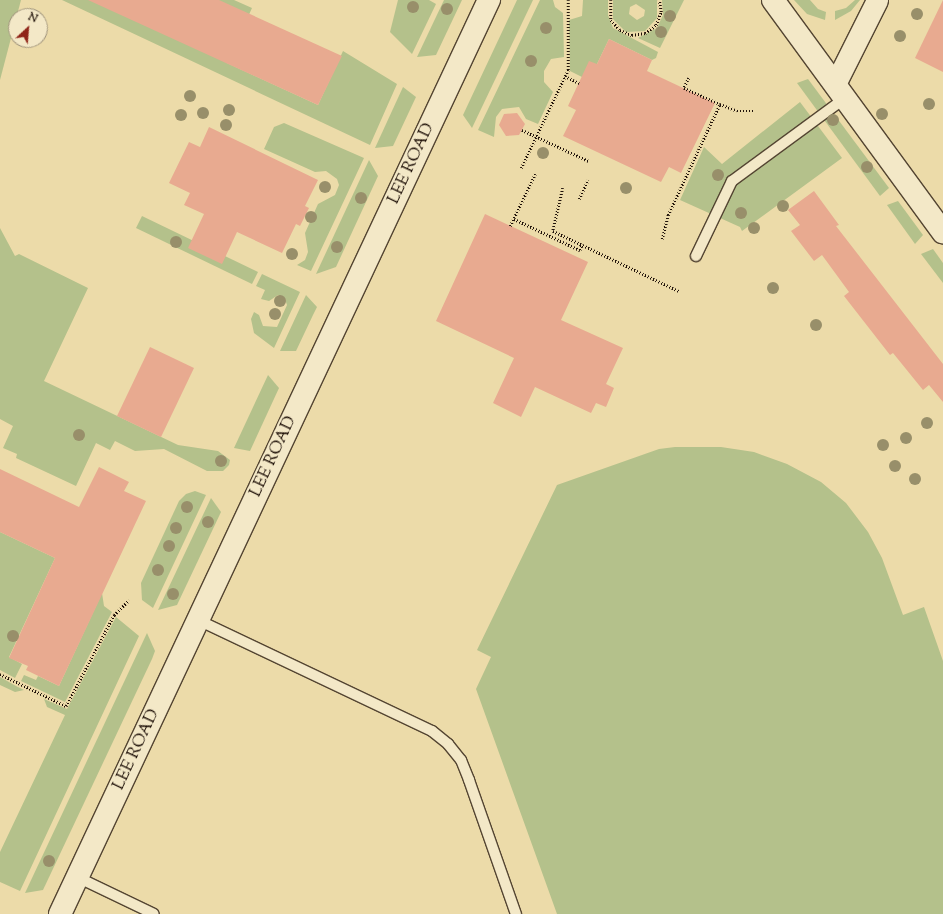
<!DOCTYPE html>
<style>
body{margin:0}
#map{position:relative;width:943px;height:914px;overflow:hidden;background:#ecdba9;font-family:"Sorts Mill Goudy",serif}
div>[style]{position:absolute}
[style*='--x']{left:calc(var(--x)*1px);top:calc(var(--y)*1px);width:calc(var(--w)*1px);rotate:calc(var(--a)*1deg)}
.green>*{inset:0;background:#b4c18b}
.building>*{inset:0;background:#e8aa90}
.path>*{height:2.5px;margin-top:-1.25px;transform-origin:0;background:repeating-linear-gradient(90deg,#21130a 0 1px,transparent 0 3px)}
.roads{filter:drop-shadow(1px 0 #544532) drop-shadow(-1px 0 #544532) drop-shadow(0 1px #544532) drop-shadow(0 -1px #544532)}
.lane>*{height:10px;margin:-5px;padding:0 5px;transform-origin:5px;border-radius:5px;background:#f3e8c7}
.street>*{height:21px;margin:-10.5px;padding:0 10.5px;transform-origin:10.5px;border-radius:10.5px;background:#f3e8c7}
.secondary>*{height:22px;margin:-11px;padding:0 11px;transform-origin:11px;border-radius:11px;background:#f3e8c7}
.trees>*{width:12px;height:12px;margin:-6px;border-radius:50%;background:#988f6a}
span{translate:-50% -50%;white-space:nowrap;text-align:center;line-height:1.15;-webkit-text-stroke:3.5px #f3e8c7;paint-order:stroke}
.street-label{font-size:17px;color:#21130a}
.north{position:absolute;left:8px;top:8px;width:40px;height:40px;box-sizing:border-box;background:#f3e8c7;border:1px solid #9f937b;border-radius:50%;rotate:26deg;font-size:11px;font-weight:700;line-height:16px;text-align:center;color:#21130a}
.north::after{content:'';display:block;margin:auto;width:14px;height:18px;background:#8f2418;clip-path:polygon(50% 0,100% 100%,50% 72%,0 100%)}
</style>
<div id="map">
<div class="green">
<div style="clip-path:polygon(0 0,21px 0,0 80px)"></div>
<div style="clip-path:polygon(62px 0,234px 0,252px 8px,227px 63px,318px 105px,343px 51px,397px 84px,370px 145px)"></div>
<div style="clip-path:polygon(398px 0,429px 0,436px 4px,412px 54px,390px 32px)"></div>
<div style="clip-path:polygon(444px 0,462px 0,436px 55px,417px 57px)"></div>
<div style="clip-path:polygon(517px 0,533px 0,472px 128px,463px 115px)"></div>
<div style="clip-path:polygon(540px 0,553px 0,555px 7px,563px 13px,564px 57px,551px 59px,544px 71px,544px 82px,553px 92px,538px 124px,526px 119px,519px 107px,502px 109px,496px 117px,494px 137px,478px 130px)"></div>
<div style="clip-path:polygon(583px 0,608px 0,608px 15px,613px 28px,658px 52px,656px 58px,652px 60px,609px 39px,597px 64px,582px 77px,570px 71px,569px 20px,582px 16px)"></div>
<div style="clip-path:polygon(evenodd,613px 0,657px 0,657px 18px,645px 31px,626px 32px,613px 19px,613px 0,636px 4px,645px 10px,644px 16px,637px 20px,629px 14px,630px 7px,636px 4px)"></div>
<div style="clip-path:polygon(662px 0,684px 0,660px 48px,638px 38px,657px 28px,663px 15px)"></div>
<div style="clip-path:polygon(794px 0,810px 0,818px 9px,826px 12px,825px 20px,807px 14px)"></div>
<div style="clip-path:polygon(855px 0,860px 0,851px 11px,835px 20px,835px 11px,846px 8px)"></div>
<div style="clip-path:polygon(808px 79px,889px 188px,880px 196px,797px 83px)"></div>
<div style="clip-path:polygon(403px 87px,416px 97px,393px 146px,375px 148px)"></div>
<div style="clip-path:polygon(800px 102px,842px 158px,742px 231px,740px 227px,680px 200px,704px 147px,722px 164px)"></div>
<div style="clip-path:polygon(284px 123px,364px 158px,311px 271px,297px 265px,305px 260px,308px 252px,305px 233px,318px 204px,335px 195px,339px 185px,337px 179px,326px 171px,315px 172px,264px 149px,274px 127px)"></div>
<div style="clip-path:polygon(369px 160px,378px 176px,336px 267px,316px 274px)"></div>
<div style="clip-path:polygon(898px 201px,923px 235px,915px 244px,887px 205px)"></div>
<div style="clip-path:polygon(142px 216px,258px 272px,252px 284px,136px 228px)"></div>
<div style="clip-path:polygon(0 228px,15px 256px,19px 254px,88px 288px,44px 381px,178px 445px,218px 451px,230px 460px,229px 465px,223px 471px,207px 471px,164px 449px,135px 451px,115px 441px,110px 450px,96px 443px,76px 486px,16px 458px,17px 454px,3px 448px,13px 426px,0 419px)"></div>
<div style="clip-path:polygon(933px 249px,943px 263px,943px 283px,921px 254px)"></div>
<div style="clip-path:polygon(262px 274px,300px 292px,274px 348px,254px 333px,251px 319px,254px 312px,259px 315px,263px 326px,277px 327px,287px 305px,285px 299px,278px 295px,269px 301px,261px 299px,265px 290px,256px 286px)"></div>
<div style="clip-path:polygon(306px 295px,317px 307px,313px 315px,296px 351px,280px 351px)"></div>
<div style="clip-path:polygon(268px 375px,279px 388px,250px 451px,234px 448px)"></div>
<div style="clip-path:polygon(675px 447px,721px 447px,754px 452px,787px 464px,821px 482px,846px 503px,868px 532px,882px 558px,903px 615px,924px 607px,943px 661px,943px 914px,557px 914px,476px 689px,491px 657px,477px 650px,557px 485px,659px 449px)"></div>
<div style="clip-path:polygon(195px 491px,206px 495px,153px 608px,142px 600px,141px 583px,179px 501px,186px 494px)"></div>
<div style="clip-path:polygon(211px 498px,221px 512px,177px 605px,158px 610px)"></div>
<div style="clip-path:polygon(0 532px,55px 558px,9px 657px,22px 664px,15px 678px,0 670px)"></div>
<div style="clip-path:polygon(102px 593px,104px 606px,112px 612px,65px 702px,21px 681px,24px 675px,36px 680px,38px 676px,59px 686px)"></div>
<div style="clip-path:polygon(116px 617px,139px 636px,20px 891px,0 882px,0 852px,65px 715px,47px 707px,44px 699px,67px 709px)"></div>
<div style="clip-path:polygon(147px 633px,155px 651px,152px 659px,43px 890px,25px 893px)"></div>
<div style="clip-path:polygon(0 677px,16px 686px,24px 690px,15px 692px,0 685px)"></div>
</div>
<div class="building">
<div style="clip-path:polygon(88px 0,219px 0,342px 56px,318px 105px)"></div>
<div style="clip-path:polygon(943px 0,943px 72px,915px 58px)"></div>
<div style="clip-path:polygon(609px 39px,652px 60px,647px 71px,715px 103px,681px 173px,669px 167px,661px 182px,563px 136px,576px 110px,568px 106px,589px 61px,597px 64px)"></div>
<div style="clip-path:polygon(517px 113px,525px 124px,519px 135px,506px 136px,499px 125px,504px 114px)"></div>
<div style="clip-path:polygon(209px 127px,318px 180px,305px 206px,309px 208px,300px 226px,296px 224px,282px 253px,237px 232px,222px 264px,188px 248px,204px 214px,184px 205px,190px 193px,169px 183px,189px 142px,200px 147px)"></div>
<div style="clip-path:polygon(814px 191px,839px 225px,836px 226px,943px 364px,943px 402px,929px 385px,923px 390px,893px 353px,890px 355px,844px 296px,849px 292px,822px 255px,814px 261px,791px 231px,800px 225px,788px 210px)"></div>
<div style="clip-path:polygon(485px 214px,588px 262px,561px 320px,623px 348px,606px 384px,614px 388px,606px 407px,596px 403px,591px 413px,535px 387px,521px 417px,493px 403px,514px 358px,436px 321px)"></div>
<div style="clip-path:polygon(150px 347px,194px 368px,161px 437px,117px 416px)"></div>
<div style="clip-path:polygon(99px 467px,129px 482px,124px 491px,146px 501px,59px 686px,26px 670px,28px 666px,9px 658px,55px 558px,0 532px,0 469px,79px 507px)"></div>
</div>
<div class="path">
<div style="--x:611;--y:0;--w:20;--a:90"></div>
<div style="--x:611;--y:20;--w:13;--a:48"></div>
<div style="--x:620;--y:30;--w:13;--a:23"></div>
<div style="--x:632;--y:35;--w:13;--a:-9"></div>
<div style="--x:645;--y:33;--w:14;--a:-36"></div>
<div style="--x:656;--y:25;--w:14;--a:-69"></div>
<div style="--x:661;--y:12;--w:12;--a:-99"></div>
<div style="--x:565;--y:76;--w:16;--a:27"></div>
<div style="--x:689;--y:78;--w:11;--a:117"></div>
<div style="--x:684;--y:88;--w:39;--a:24"></div>
<div style="--x:522;--y:130;--w:74;--a:24.8"></div>
<div style="--x:521;--y:168;--w:109;--a:-64.4"></div>
<div style="--x:568;--y:70;--w:70;--a:-90"></div>
<div style="--x:563;--y:188;--w:44;--a:103.1"></div>
<div style="--x:553;--y:231;--w:140;--a:25.5"></div>
<div style="--x:579;--y:199;--w:21;--a:-65"></div>
<div style="--x:514;--y:219;--w:73;--a:25.2"></div>
<div style="--x:580;--y:250;--w:6;--a:-72"></div>
<div style="--x:510;--y:226;--w:58;--a:-64.3"></div>
<div style="--x:662;--y:239;--w:25;--a:-76"></div>
<div style="--x:668;--y:215;--w:123;--a:-64.9"></div>
<div style="--x:720;--y:104;--w:18;--a:22"></div>
<div style="--x:737;--y:111;--w:18;--a:0"></div>
<div style="--x:0;--y:674;--w:73;--a:25.9"></div>
<div style="--x:66;--y:706;--w:103;--a:-62.2"></div>
<div style="--x:114;--y:615;--w:21;--a:-45"></div>
</div>
<div class="roads">
<div class="lane">
<div style="--x:696;--y:256;--w:83;--a:-64.4"></div>
<div style="--x:732;--y:181;--w:140;--a:-36.3"></div>
<div style="--x:198;--y:620;--w:259;--a:25.4"></div>
<div style="--x:432;--y:731;--w:21;--a:39"></div>
<div style="--x:448;--y:744;--w:21;--a:51"></div>
<div style="--x:461;--y:760;--w:22;--a:68"></div>
<div style="--x:469;--y:780;--w:142;--a:70.7"></div>
<div style="--x:77;--y:877;--w:85;--a:25.7"></div>
</div>
<div class="street">
<div style="--x:835;--y:84;--w:94;--a:-63.4"></div>
</div>
<div class="secondary">
<div style="--x:773;--y:0;--w:288;--a:53.8"></div>
<div style="--x:60;--y:914;--w:1010;--a:-64.86"></div>
</div>
</div>
<div class="trees">
<div style="left:413px;top:7px"></div>
<div style="left:447px;top:9px"></div>
<div style="left:917px;top:14px"></div>
<div style="left:670px;top:16px"></div>
<div style="left:546px;top:28px"></div>
<div style="left:661px;top:32px"></div>
<div style="left:900px;top:36px"></div>
<div style="left:531px;top:61px"></div>
<div style="left:190px;top:96px"></div>
<div style="left:929px;top:104px"></div>
<div style="left:229px;top:110px"></div>
<div style="left:203px;top:113px"></div>
<div style="left:882px;top:114px"></div>
<div style="left:181px;top:115px"></div>
<div style="left:833px;top:120px"></div>
<div style="left:226px;top:125px"></div>
<div style="left:543px;top:153px"></div>
<div style="left:867px;top:167px"></div>
<div style="left:718px;top:175px"></div>
<div style="left:325px;top:187px"></div>
<div style="left:626px;top:188px"></div>
<div style="left:361px;top:198px"></div>
<div style="left:783px;top:206px"></div>
<div style="left:741px;top:213px"></div>
<div style="left:311px;top:217px"></div>
<div style="left:754px;top:228px"></div>
<div style="left:176px;top:242px"></div>
<div style="left:337px;top:247px"></div>
<div style="left:292px;top:254px"></div>
<div style="left:773px;top:288px"></div>
<div style="left:280px;top:301px"></div>
<div style="left:275px;top:314px"></div>
<div style="left:816px;top:325px"></div>
<div style="left:927px;top:423px"></div>
<div style="left:79px;top:435px"></div>
<div style="left:906px;top:438px"></div>
<div style="left:883px;top:445px"></div>
<div style="left:221px;top:461px"></div>
<div style="left:895px;top:466px"></div>
<div style="left:915px;top:479px"></div>
<div style="left:187px;top:507px"></div>
<div style="left:208px;top:522px"></div>
<div style="left:176px;top:528px"></div>
<div style="left:169px;top:546px"></div>
<div style="left:158px;top:570px"></div>
<div style="left:173px;top:594px"></div>
<div style="left:13px;top:636px"></div>
<div style="left:49px;top:861px"></div>
</div>
<div class="street-label">
<span style="left:412px;top:164px;rotate:-65deg">LEE ROAD</span>
<span style="left:274px;top:457px;rotate:-65deg">LEE ROAD</span>
<span style="left:137px;top:750px;rotate:-65deg">LEE ROAD</span>
</div>
<div class="north">N</div>
</div>
